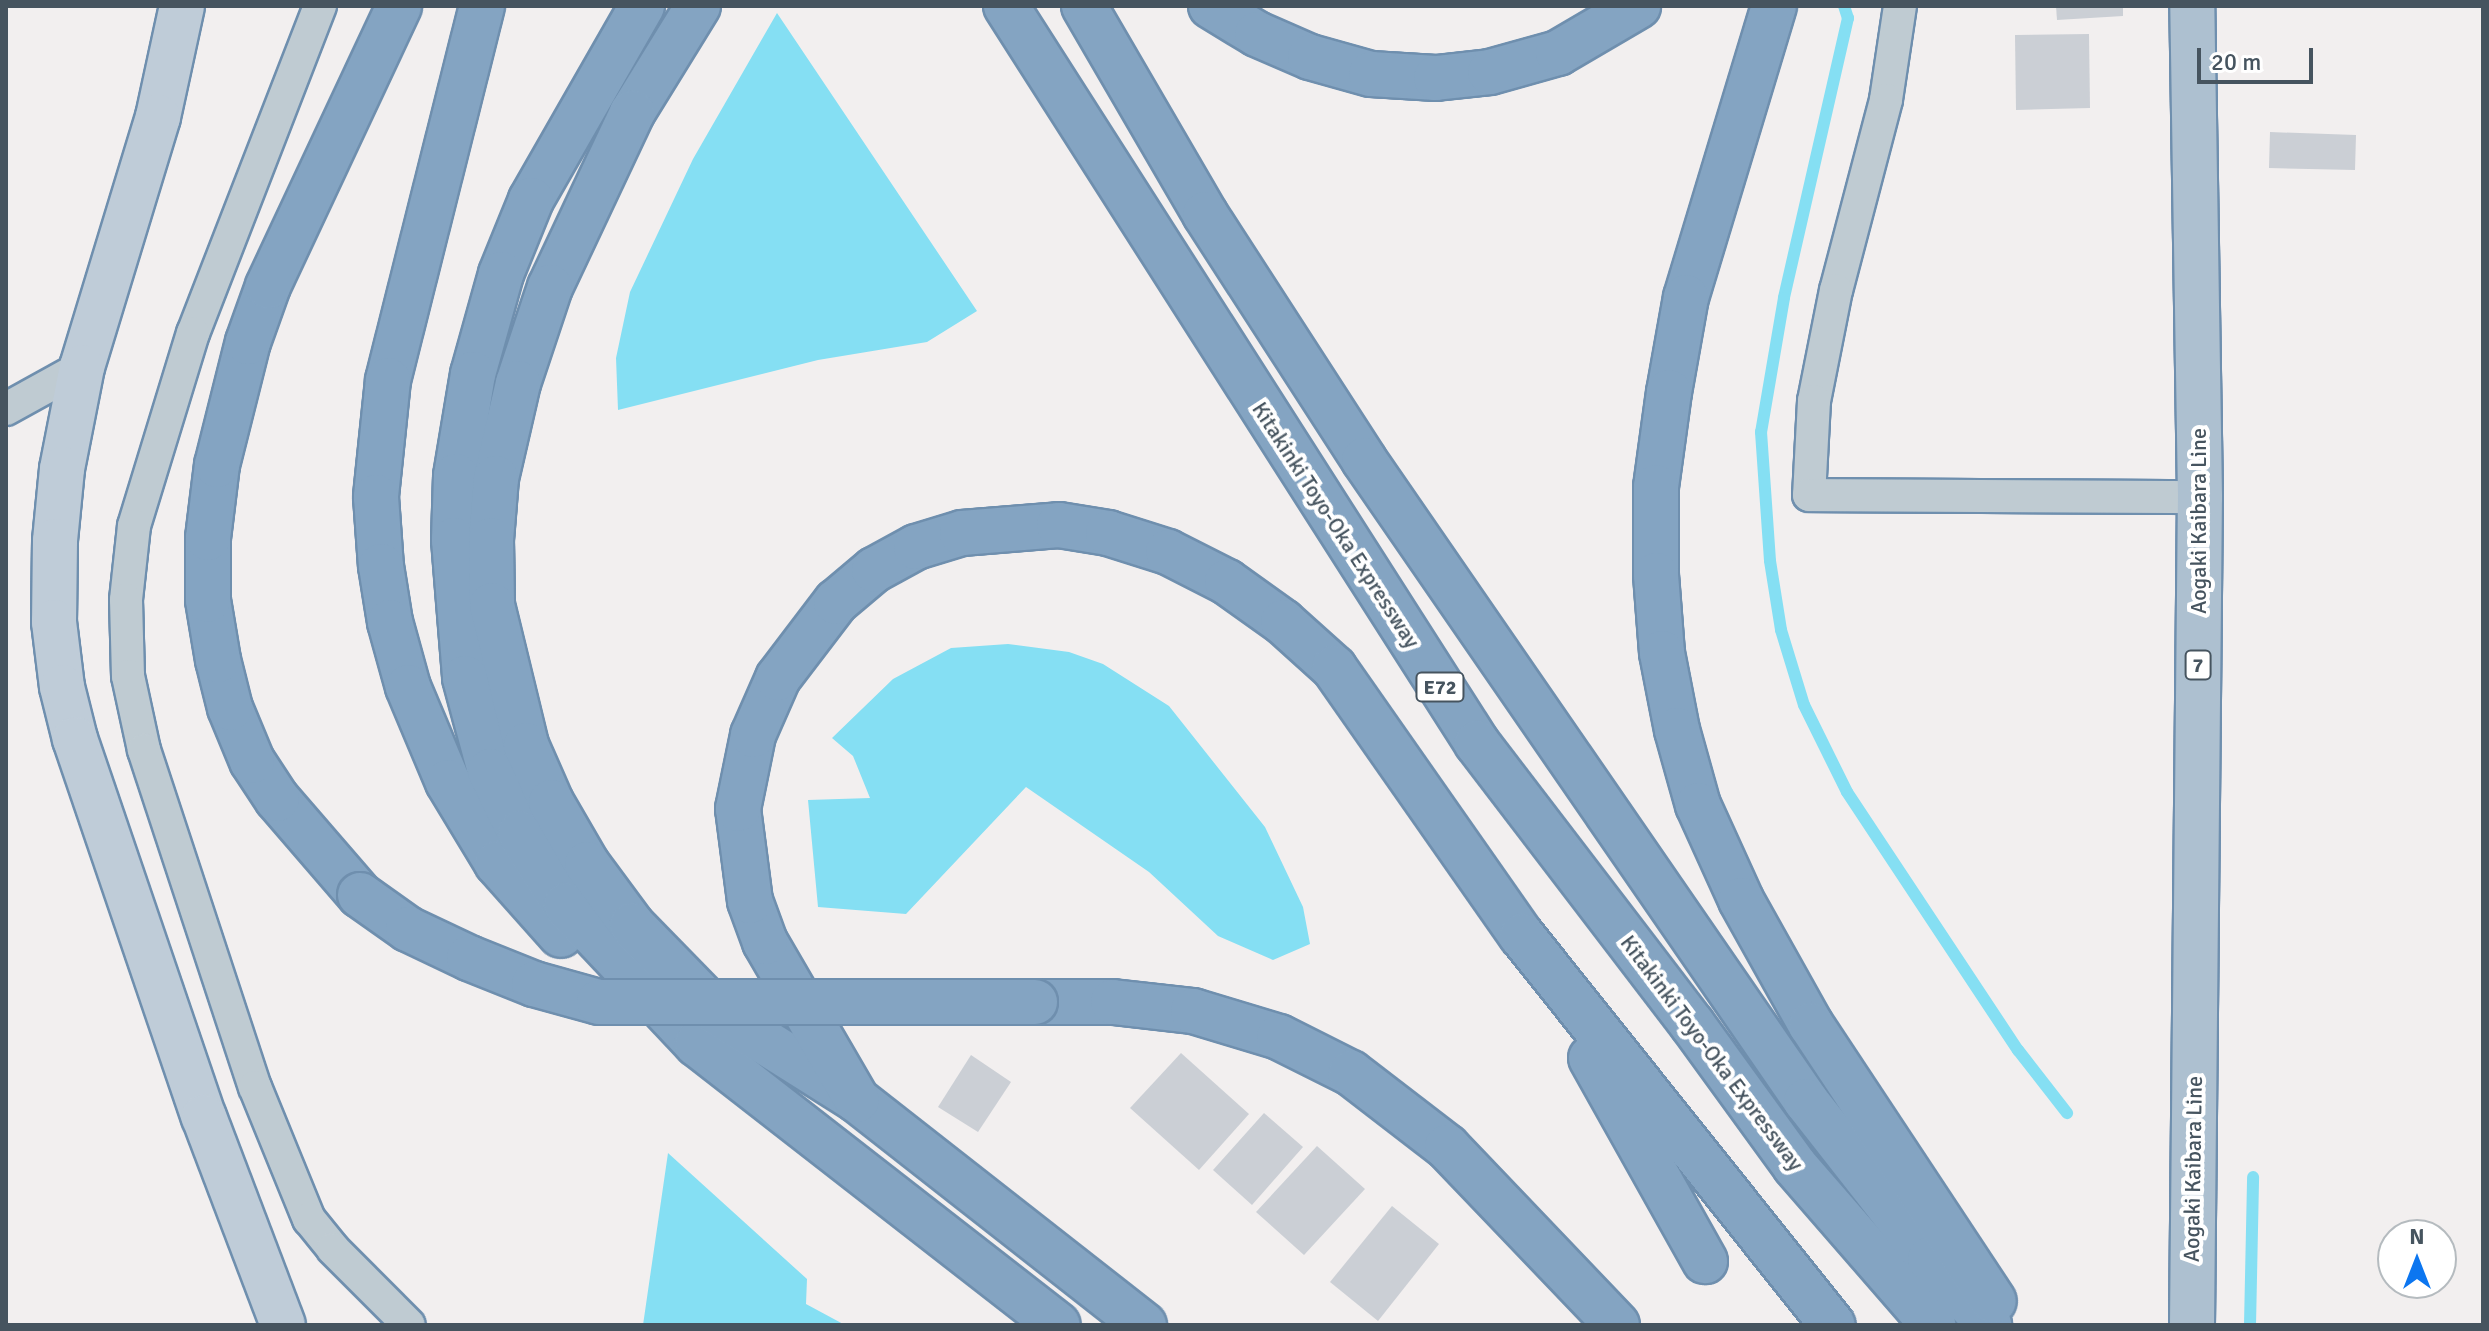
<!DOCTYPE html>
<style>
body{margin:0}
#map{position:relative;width:2489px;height:1331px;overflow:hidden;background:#f2efef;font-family:Signika,sans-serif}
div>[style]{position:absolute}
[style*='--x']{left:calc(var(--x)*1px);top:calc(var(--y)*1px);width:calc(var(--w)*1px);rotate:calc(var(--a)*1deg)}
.water>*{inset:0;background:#85dff3}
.stream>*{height:12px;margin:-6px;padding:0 6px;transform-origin:6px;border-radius:6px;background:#85dff3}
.building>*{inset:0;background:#cbcfd5}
.roads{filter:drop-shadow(2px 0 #6f8fae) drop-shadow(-2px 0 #6f8fae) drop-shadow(0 2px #6f8fae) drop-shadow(0 -2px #6f8fae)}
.street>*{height:32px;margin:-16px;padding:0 16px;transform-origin:16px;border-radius:16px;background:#bfcbd2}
.secondary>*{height:44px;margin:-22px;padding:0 22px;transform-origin:22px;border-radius:22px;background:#bfccd8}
.primary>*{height:44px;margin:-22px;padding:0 22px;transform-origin:22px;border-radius:22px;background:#adc0d0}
.highway>*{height:44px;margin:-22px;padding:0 22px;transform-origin:22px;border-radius:22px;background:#84a4c2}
.bridges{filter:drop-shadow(2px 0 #6f8fae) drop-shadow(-2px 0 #6f8fae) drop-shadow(0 2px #6f8fae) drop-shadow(0 -2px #6f8fae)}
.highway-bridge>*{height:44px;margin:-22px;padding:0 22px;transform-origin:22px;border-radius:22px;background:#84a4c2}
span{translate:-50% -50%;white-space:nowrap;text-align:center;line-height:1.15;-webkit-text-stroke:8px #fff;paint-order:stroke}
.shield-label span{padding:2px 6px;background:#fff;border:2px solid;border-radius:6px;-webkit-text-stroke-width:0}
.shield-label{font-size:20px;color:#46545f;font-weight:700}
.street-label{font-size:22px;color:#46545f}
.frame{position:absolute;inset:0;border:8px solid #46545f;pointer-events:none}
.north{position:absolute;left:2377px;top:1219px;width:80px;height:80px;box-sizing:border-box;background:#fff;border:2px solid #b5bbbf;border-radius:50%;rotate:0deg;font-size:22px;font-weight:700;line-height:32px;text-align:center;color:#46545f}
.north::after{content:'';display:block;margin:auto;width:28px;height:36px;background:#0c76f0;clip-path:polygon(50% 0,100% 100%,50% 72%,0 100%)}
.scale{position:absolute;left:2197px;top:48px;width:116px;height:36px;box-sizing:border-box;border:4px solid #46545f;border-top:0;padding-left:10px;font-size:24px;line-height:28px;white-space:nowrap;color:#46545f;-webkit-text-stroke:6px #fff;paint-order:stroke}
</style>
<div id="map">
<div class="water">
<div style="clip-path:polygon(777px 13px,977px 311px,927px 342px,818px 360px,618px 410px,616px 358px,630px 292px,693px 159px)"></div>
<div style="clip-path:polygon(1008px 644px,1069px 652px,1103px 664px,1169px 706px,1265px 827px,1303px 907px,1310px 944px,1273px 960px,1218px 936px,1149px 872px,1026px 787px,906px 914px,818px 907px,808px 800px,870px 798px,853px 756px,832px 738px,893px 679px,951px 648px)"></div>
<div style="clip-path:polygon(668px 1153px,807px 1279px,806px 1304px,845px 1325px,643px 1325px)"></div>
</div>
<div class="stream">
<div style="--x:1844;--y:6;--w:13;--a:72"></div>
<div style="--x:1848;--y:18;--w:287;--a:102.9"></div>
<div style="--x:1784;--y:298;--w:136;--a:99.7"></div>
<div style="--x:1761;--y:432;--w:129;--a:86"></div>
<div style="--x:1770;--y:561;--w:70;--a:80.9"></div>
<div style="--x:1781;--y:630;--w:78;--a:73"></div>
<div style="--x:1804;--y:705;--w:97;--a:63.7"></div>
<div style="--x:1847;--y:792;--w:310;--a:56.5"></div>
<div style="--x:2018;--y:1050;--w:80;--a:52.1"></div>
<div style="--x:2250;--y:1325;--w:148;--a:-88.8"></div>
</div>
<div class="building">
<div style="clip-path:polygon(2056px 6px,2123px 6px,2123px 16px,2057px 20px)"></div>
<div style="clip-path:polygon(2089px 34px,2090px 108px,2016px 110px,2015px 35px)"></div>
<div style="clip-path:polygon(2270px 132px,2356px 135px,2355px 170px,2269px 168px)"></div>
<div style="clip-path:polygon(1181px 1053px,1249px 1114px,1199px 1170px,1130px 1108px)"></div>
<div style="clip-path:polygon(971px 1055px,1011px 1082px,978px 1132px,938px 1107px)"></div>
<div style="clip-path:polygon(1264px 1113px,1303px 1147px,1252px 1205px,1213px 1170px)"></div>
<div style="clip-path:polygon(1317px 1146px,1365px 1189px,1304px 1255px,1256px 1212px)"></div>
<div style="clip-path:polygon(1392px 1206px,1439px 1244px,1378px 1321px,1330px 1282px)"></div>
</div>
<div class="roads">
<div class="street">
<div style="--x:320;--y:6;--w:351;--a:111.2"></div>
<div style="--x:193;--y:333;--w:202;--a:107"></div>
<div style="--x:134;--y:526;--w:74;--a:96.2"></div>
<div style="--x:126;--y:600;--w:76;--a:88.5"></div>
<div style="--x:128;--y:676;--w:76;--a:77.8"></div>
<div style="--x:144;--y:750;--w:355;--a:71.8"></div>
<div style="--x:255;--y:1087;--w:143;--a:67.8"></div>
<div style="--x:309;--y:1219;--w:38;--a:51"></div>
<div style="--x:333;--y:1249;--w:107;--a:45"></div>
<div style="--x:1900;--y:6;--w:95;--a:98.5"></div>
<div style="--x:1886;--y:100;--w:196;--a:104.7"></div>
<div style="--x:1836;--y:290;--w:113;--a:101.2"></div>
<div style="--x:1814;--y:401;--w:94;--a:93"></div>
<div style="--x:1809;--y:495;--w:391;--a:0.3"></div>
<div style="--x:6;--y:409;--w:87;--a:-28.9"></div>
</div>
<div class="secondary">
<div style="--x:182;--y:6;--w:114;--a:102.2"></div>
<div style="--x:158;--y:117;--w:261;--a:106.9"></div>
<div style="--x:82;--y:367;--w:104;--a:101.1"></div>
<div style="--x:62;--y:469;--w:72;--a:95.6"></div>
<div style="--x:55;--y:541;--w:81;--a:90.7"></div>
<div style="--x:54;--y:622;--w:65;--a:83"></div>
<div style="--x:62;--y:687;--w:54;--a:76"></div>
<div style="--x:75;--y:739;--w:399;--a:71.2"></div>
<div style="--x:204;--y:1117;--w:222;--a:69.2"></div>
</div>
<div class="primary">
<div style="--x:2192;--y:1325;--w:828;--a:-89.45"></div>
<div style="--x:2200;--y:497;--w:491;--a:-90.9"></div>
</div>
<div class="highway">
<div style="--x:482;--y:6;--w:386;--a:104.1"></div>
<div style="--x:388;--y:380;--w:118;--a:95.9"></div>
<div style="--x:376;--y:497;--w:69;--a:85.9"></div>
<div style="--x:381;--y:566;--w:57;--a:80.9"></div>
<div style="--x:390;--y:622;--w:67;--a:74.5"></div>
<div style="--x:408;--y:687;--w:103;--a:67.2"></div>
<div style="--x:448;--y:782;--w:95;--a:58.8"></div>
<div style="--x:497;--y:863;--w:96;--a:48.4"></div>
<div style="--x:642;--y:6;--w:224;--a:119.8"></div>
<div style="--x:531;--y:200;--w:80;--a:112.1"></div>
<div style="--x:501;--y:274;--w:104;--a:105.6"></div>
<div style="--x:473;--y:374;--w:103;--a:99.5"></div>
<div style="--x:456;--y:476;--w:64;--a:91.8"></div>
<div style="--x:454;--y:540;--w:138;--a:85.4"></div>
<div style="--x:465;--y:678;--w:96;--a:75"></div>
<div style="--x:490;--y:771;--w:69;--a:64.2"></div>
<div style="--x:520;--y:833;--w:85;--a:57.4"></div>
<div style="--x:566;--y:905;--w:191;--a:46.7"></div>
<div style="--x:697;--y:1044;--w:457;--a:37.9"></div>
<div style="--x:698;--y:6;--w:126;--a:121.7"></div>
<div style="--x:632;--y:113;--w:192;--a:115.2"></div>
<div style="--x:550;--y:287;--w:101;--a:108.4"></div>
<div style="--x:518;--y:383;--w:98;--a:103"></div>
<div style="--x:496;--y:478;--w:62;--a:94.6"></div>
<div style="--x:491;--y:540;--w:65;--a:89.1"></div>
<div style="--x:492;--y:605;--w:144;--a:76.3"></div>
<div style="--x:526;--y:745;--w:62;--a:66.3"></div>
<div style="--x:551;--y:802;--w:72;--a:59.9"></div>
<div style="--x:587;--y:864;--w:76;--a:53.6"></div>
<div style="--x:632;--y:925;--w:120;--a:45.7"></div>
<div style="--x:716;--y:1011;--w:163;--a:32.2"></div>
<div style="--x:1006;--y:6;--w:875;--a:57.42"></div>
<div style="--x:1477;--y:743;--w:354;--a:52.6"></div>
<div style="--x:1692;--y:1024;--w:175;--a:54"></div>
<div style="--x:1795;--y:1166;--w:211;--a:49"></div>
<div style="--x:1084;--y:6;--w:241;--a:59.8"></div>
<div style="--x:1205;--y:214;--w:293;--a:57.1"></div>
<div style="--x:1364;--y:460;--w:779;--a:55.41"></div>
<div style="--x:1806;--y:1101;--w:201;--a:51.9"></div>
<div style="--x:1930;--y:1259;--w:89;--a:48.2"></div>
<div style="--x:1211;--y:6;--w:54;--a:31.3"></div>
<div style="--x:1257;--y:34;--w:58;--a:23.5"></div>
<div style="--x:1310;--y:57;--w:63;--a:15.6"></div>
<div style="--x:1371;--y:74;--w:65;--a:3.5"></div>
<div style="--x:1436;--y:78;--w:54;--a:-6.3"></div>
<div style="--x:1490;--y:72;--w:71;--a:-15.6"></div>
<div style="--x:1558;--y:53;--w:93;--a:-30.4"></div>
<div style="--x:1774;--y:6;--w:304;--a:106.8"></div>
<div style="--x:1686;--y:297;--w:97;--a:100.1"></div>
<div style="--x:1669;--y:392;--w:96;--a:97.8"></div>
<div style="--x:1656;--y:487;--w:88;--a:90"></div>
<div style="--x:1656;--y:575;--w:78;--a:85.6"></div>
<div style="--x:1662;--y:653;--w:78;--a:79"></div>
<div style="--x:1677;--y:730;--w:78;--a:74.4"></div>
<div style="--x:1698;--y:805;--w:104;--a:65.6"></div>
<div style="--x:1741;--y:900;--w:143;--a:60.8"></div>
<div style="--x:1811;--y:1025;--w:331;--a:56.5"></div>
<div style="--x:360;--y:895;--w:127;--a:-130.8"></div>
<div style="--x:277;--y:799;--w:45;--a:-123.3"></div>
<div style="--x:252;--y:761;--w:57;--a:-112.5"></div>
<div style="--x:230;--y:708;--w:49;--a:-104"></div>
<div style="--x:218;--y:660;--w:61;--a:-99.5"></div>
<div style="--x:208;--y:600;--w:62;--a:-90"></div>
<div style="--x:208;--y:538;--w:74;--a:-83"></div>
<div style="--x:217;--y:465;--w:127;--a:-75.9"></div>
<div style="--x:248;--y:342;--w:59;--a:-70.3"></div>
<div style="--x:268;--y:286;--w:309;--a:-64.9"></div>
<div style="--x:1035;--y:1002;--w:78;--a:0"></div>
<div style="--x:1113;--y:1002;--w:81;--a:6.4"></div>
<div style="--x:1193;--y:1011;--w:90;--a:16.8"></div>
<div style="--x:1279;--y:1037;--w:80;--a:26.6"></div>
<div style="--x:1351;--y:1073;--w:121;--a:37.6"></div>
<div style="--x:1447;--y:1147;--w:246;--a:46.3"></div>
<div style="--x:1591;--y:1058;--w:233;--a:60.7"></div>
<div style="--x:1144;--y:1325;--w:365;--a:-141.9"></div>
<div style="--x:857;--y:1100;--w:183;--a:-120.2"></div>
<div style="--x:765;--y:942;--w:44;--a:-110.1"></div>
<div style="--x:750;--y:901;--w:93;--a:-97.4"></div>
<div style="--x:738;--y:809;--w:76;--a:-78.5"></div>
<div style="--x:753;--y:735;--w:62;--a:-66.3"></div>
<div style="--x:778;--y:678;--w:96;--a:-52.7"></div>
<div style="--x:836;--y:602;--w:50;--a:-40.1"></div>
<div style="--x:874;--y:570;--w:48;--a:-28.7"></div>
<div style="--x:916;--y:547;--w:48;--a:-16.9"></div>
<div style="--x:962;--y:533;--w:97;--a:-4.7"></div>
<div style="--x:1059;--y:525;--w:50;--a:9.3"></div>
<div style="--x:1108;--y:533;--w:63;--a:17.6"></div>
<div style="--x:1168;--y:552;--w:66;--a:27"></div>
<div style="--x:1227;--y:582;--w:69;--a:35.5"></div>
<div style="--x:1283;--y:622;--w:69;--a:42"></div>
<div style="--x:1334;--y:668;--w:327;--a:55"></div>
<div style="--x:1522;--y:936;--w:498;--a:51.4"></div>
</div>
</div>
<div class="bridges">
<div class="highway-bridge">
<div style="--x:360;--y:895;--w:59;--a:35.3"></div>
<div style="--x:408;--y:929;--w:68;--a:25.4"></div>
<div style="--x:469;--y:958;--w:70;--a:21.8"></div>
<div style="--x:534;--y:984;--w:67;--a:15.5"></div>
<div style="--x:599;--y:1002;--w:436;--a:0"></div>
</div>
</div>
<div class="shield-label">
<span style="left:2198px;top:665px">7</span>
<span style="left:1440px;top:687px">E72</span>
</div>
<div class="street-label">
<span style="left:2199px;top:521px;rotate:-90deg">Aogaki Kaibara Line</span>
<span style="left:1336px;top:525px;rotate:57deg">Kitakinki Toyo-Oka Expressway</span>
<span style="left:1712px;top:1053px;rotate:53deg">Kitakinki Toyo-Oka Expressway</span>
<span style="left:2193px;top:1169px;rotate:-89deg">Aogaki Kaibara Line</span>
</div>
<div class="frame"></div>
<div class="north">N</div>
<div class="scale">20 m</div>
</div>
